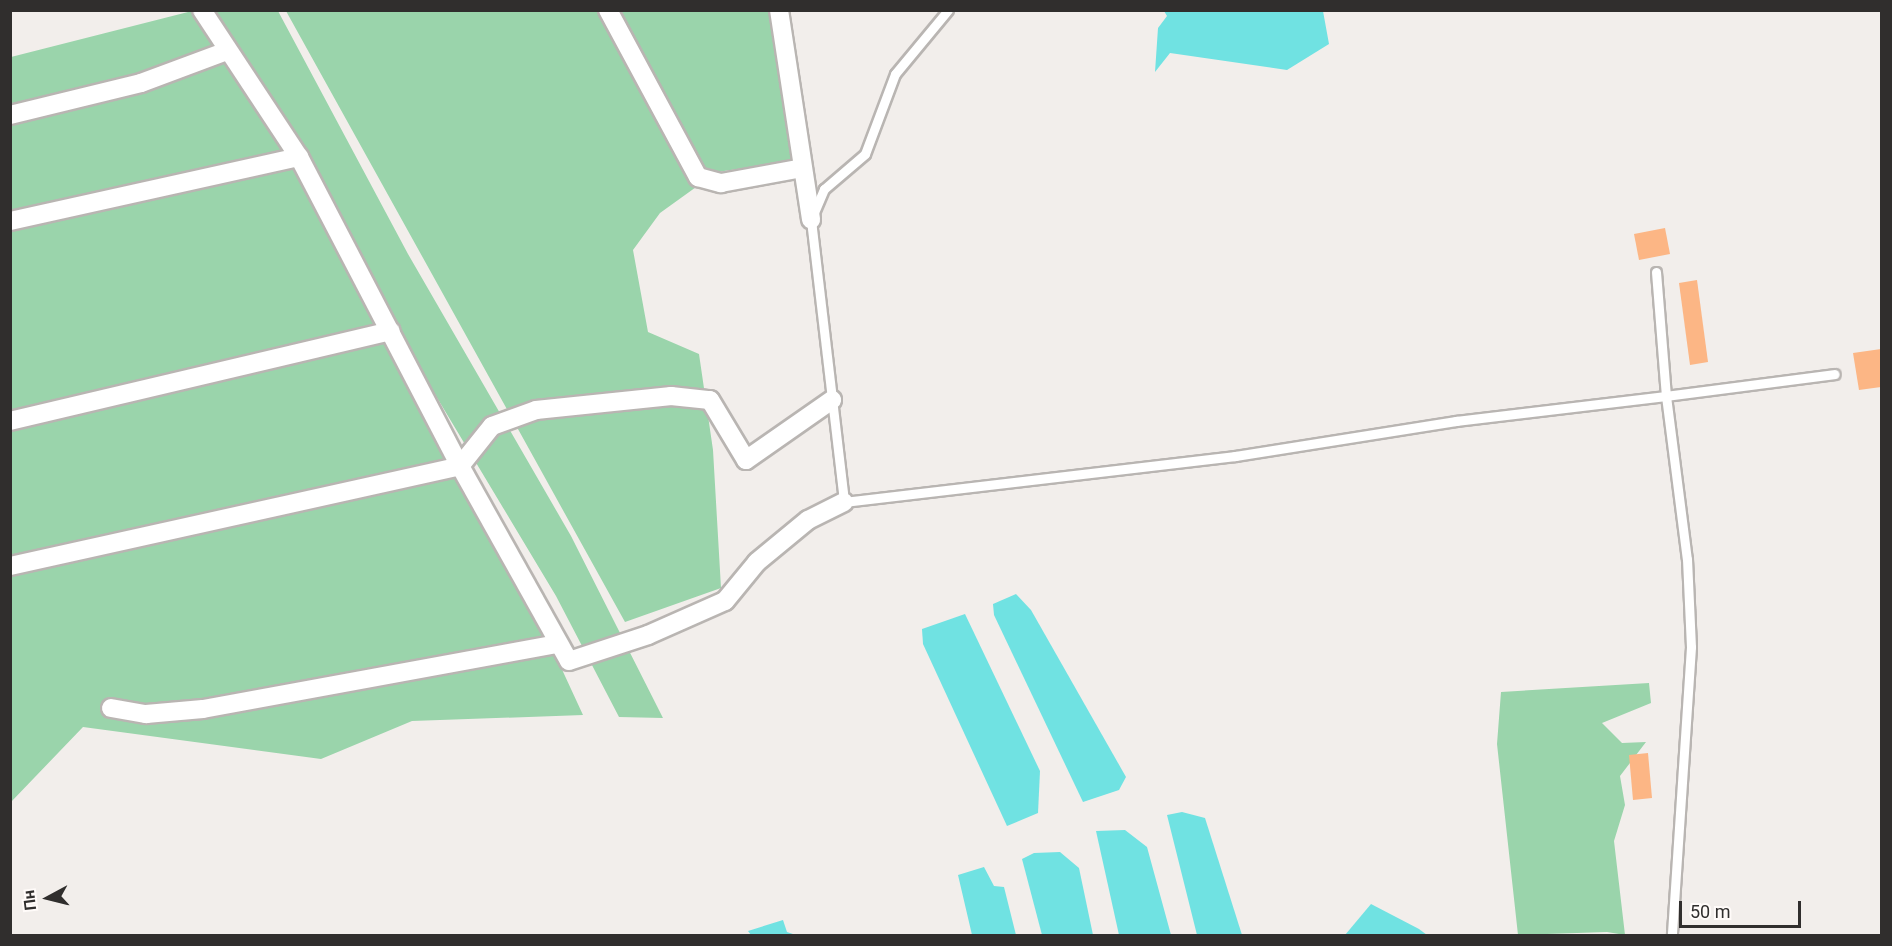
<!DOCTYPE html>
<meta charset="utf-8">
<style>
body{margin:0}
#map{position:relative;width:1892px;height:946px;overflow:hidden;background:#f2eeeb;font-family:Roboto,sans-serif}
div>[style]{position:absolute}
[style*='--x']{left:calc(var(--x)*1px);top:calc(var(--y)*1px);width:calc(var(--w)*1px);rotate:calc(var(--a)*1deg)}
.green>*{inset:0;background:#9ad4ab}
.water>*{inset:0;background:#70e2e2}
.building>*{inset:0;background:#fcb685}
.roads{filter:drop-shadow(2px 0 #b9b5b2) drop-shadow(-2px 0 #b9b5b2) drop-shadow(0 2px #b9b5b2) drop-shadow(0 -2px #b9b5b2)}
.service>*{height:9px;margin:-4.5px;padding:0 4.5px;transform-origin:4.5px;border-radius:4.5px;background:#fff}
.minor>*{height:18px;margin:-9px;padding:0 9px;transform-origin:9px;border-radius:9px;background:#fff}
span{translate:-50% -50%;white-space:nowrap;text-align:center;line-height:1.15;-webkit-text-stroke:5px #fffbf9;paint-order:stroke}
.frame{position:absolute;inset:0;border:12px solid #302e2d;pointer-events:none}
.north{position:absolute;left:18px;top:868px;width:60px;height:60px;-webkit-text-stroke:4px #fffbf9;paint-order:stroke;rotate:263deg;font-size:16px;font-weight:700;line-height:24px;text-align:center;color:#302e2d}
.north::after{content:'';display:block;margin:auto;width:21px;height:27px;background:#302e2d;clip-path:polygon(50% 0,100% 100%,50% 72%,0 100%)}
.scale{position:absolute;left:1679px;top:901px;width:122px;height:27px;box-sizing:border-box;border:3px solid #302e2d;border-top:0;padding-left:8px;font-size:18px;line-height:21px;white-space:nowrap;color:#302e2d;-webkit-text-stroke:4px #fffbf9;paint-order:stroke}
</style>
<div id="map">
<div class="green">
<div style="clip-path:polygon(192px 11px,293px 153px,547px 637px,583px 715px,412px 721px,321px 759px,83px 727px,11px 802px,11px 57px)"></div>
<div style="clip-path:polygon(205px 11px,278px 11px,408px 254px,571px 536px,663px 718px,619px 717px,556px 596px,430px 386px,317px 175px)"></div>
<div style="clip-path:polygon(286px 11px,771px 11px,794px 161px,717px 172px,660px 213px,633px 250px,648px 332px,699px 354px,713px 450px,721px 588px,625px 622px)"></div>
<div style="clip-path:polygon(1649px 683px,1651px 703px,1602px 723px,1622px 743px,1646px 742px,1620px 776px,1625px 805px,1614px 841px,1625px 935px,1607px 932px,1518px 935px,1497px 744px,1501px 692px)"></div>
</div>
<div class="water">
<div style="clip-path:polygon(1164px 11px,1323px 11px,1329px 44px,1287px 70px,1170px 53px,1155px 72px,1158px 28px,1167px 16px)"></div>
<div style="clip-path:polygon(1016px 594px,1031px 610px,1126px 777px,1119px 790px,1083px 802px,994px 615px,993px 604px)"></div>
<div style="clip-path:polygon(965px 614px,1040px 771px,1038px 813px,1007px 826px,923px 644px,922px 629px)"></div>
<div style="clip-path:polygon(1182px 812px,1205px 818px,1242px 935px,1197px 935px,1167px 815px)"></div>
<div style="clip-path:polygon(1125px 830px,1147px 847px,1171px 935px,1119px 935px,1096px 831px)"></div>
<div style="clip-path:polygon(1060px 852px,1079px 868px,1093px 935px,1042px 935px,1022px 859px,1034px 853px)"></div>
<div style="clip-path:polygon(984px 867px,994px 886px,1004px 887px,1016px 935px,972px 935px,958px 875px)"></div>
<div style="clip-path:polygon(1371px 904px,1419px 929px,1427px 935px,1345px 935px)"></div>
<div style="clip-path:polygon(783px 920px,787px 932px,796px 935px,751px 935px,748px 931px)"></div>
</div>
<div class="building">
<div style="clip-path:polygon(1665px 228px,1670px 254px,1639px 260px,1634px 234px)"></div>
<div style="clip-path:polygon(1697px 280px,1708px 362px,1690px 365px,1679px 283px)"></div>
<div style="clip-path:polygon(1881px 349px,1881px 387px,1859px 390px,1853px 353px)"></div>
<div style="clip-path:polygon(1648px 753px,1652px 798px,1633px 800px,1629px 755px)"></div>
</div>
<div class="roads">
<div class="service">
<div style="--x:948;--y:10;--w:83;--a:129.6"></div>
<div style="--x:895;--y:74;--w:85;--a:110.6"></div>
<div style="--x:865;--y:154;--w:54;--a:139.5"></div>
<div style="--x:824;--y:189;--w:34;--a:113"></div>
<div style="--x:811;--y:220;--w:284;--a:83.3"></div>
<div style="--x:844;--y:502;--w:394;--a:-6.7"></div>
<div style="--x:1235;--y:456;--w:224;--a:-9"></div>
<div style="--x:1456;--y:421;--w:211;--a:-6.8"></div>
<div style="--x:1666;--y:396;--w:164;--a:82.7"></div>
<div style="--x:1687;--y:559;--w:88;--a:87.4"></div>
<div style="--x:1691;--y:647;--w:290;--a:93.8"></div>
<div style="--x:1656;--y:272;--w:124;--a:85.4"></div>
<div style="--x:1666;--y:396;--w:170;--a:-7.4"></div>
</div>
<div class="minor">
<div style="--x:202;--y:10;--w:176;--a:56.6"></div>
<div style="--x:299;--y:157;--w:348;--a:62.5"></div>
<div style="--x:460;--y:466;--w:223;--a:60.8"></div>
<div style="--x:569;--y:661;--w:83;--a:-18.2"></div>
<div style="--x:648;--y:635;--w:84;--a:-23.8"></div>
<div style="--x:725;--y:601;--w:50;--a:-50.6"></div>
<div style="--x:757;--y:562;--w:66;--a:-39.5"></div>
<div style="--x:808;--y:520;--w:40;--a:-26.6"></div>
<div style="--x:608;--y:10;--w:190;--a:61.7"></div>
<div style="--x:698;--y:177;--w:24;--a:15"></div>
<div style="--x:721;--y:183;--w:83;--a:-10.4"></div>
<div style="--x:779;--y:10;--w:212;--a:81.3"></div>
<div style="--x:10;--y:115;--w:135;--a:-13.7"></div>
<div style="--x:141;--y:83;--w:92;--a:-20.4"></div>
<div style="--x:10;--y:221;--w:296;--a:-12.5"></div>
<div style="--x:10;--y:421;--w:391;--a:-13.3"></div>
<div style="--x:10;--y:566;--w:461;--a:-12.5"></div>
<div style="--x:460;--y:466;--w:51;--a:-51.3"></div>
<div style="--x:492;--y:426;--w:47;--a:-20"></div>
<div style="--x:536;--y:410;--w:136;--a:-5.9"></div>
<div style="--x:671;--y:396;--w:39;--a:6"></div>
<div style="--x:710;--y:400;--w:70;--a:59"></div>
<div style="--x:746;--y:460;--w:105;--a:-34.9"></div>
<div style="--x:111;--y:708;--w:36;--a:10"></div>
<div style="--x:146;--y:714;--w:57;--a:-5"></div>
<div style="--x:203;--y:709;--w:360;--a:-10.4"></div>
</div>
</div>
<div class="frame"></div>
<div class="north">Пн</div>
<div class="scale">50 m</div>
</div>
